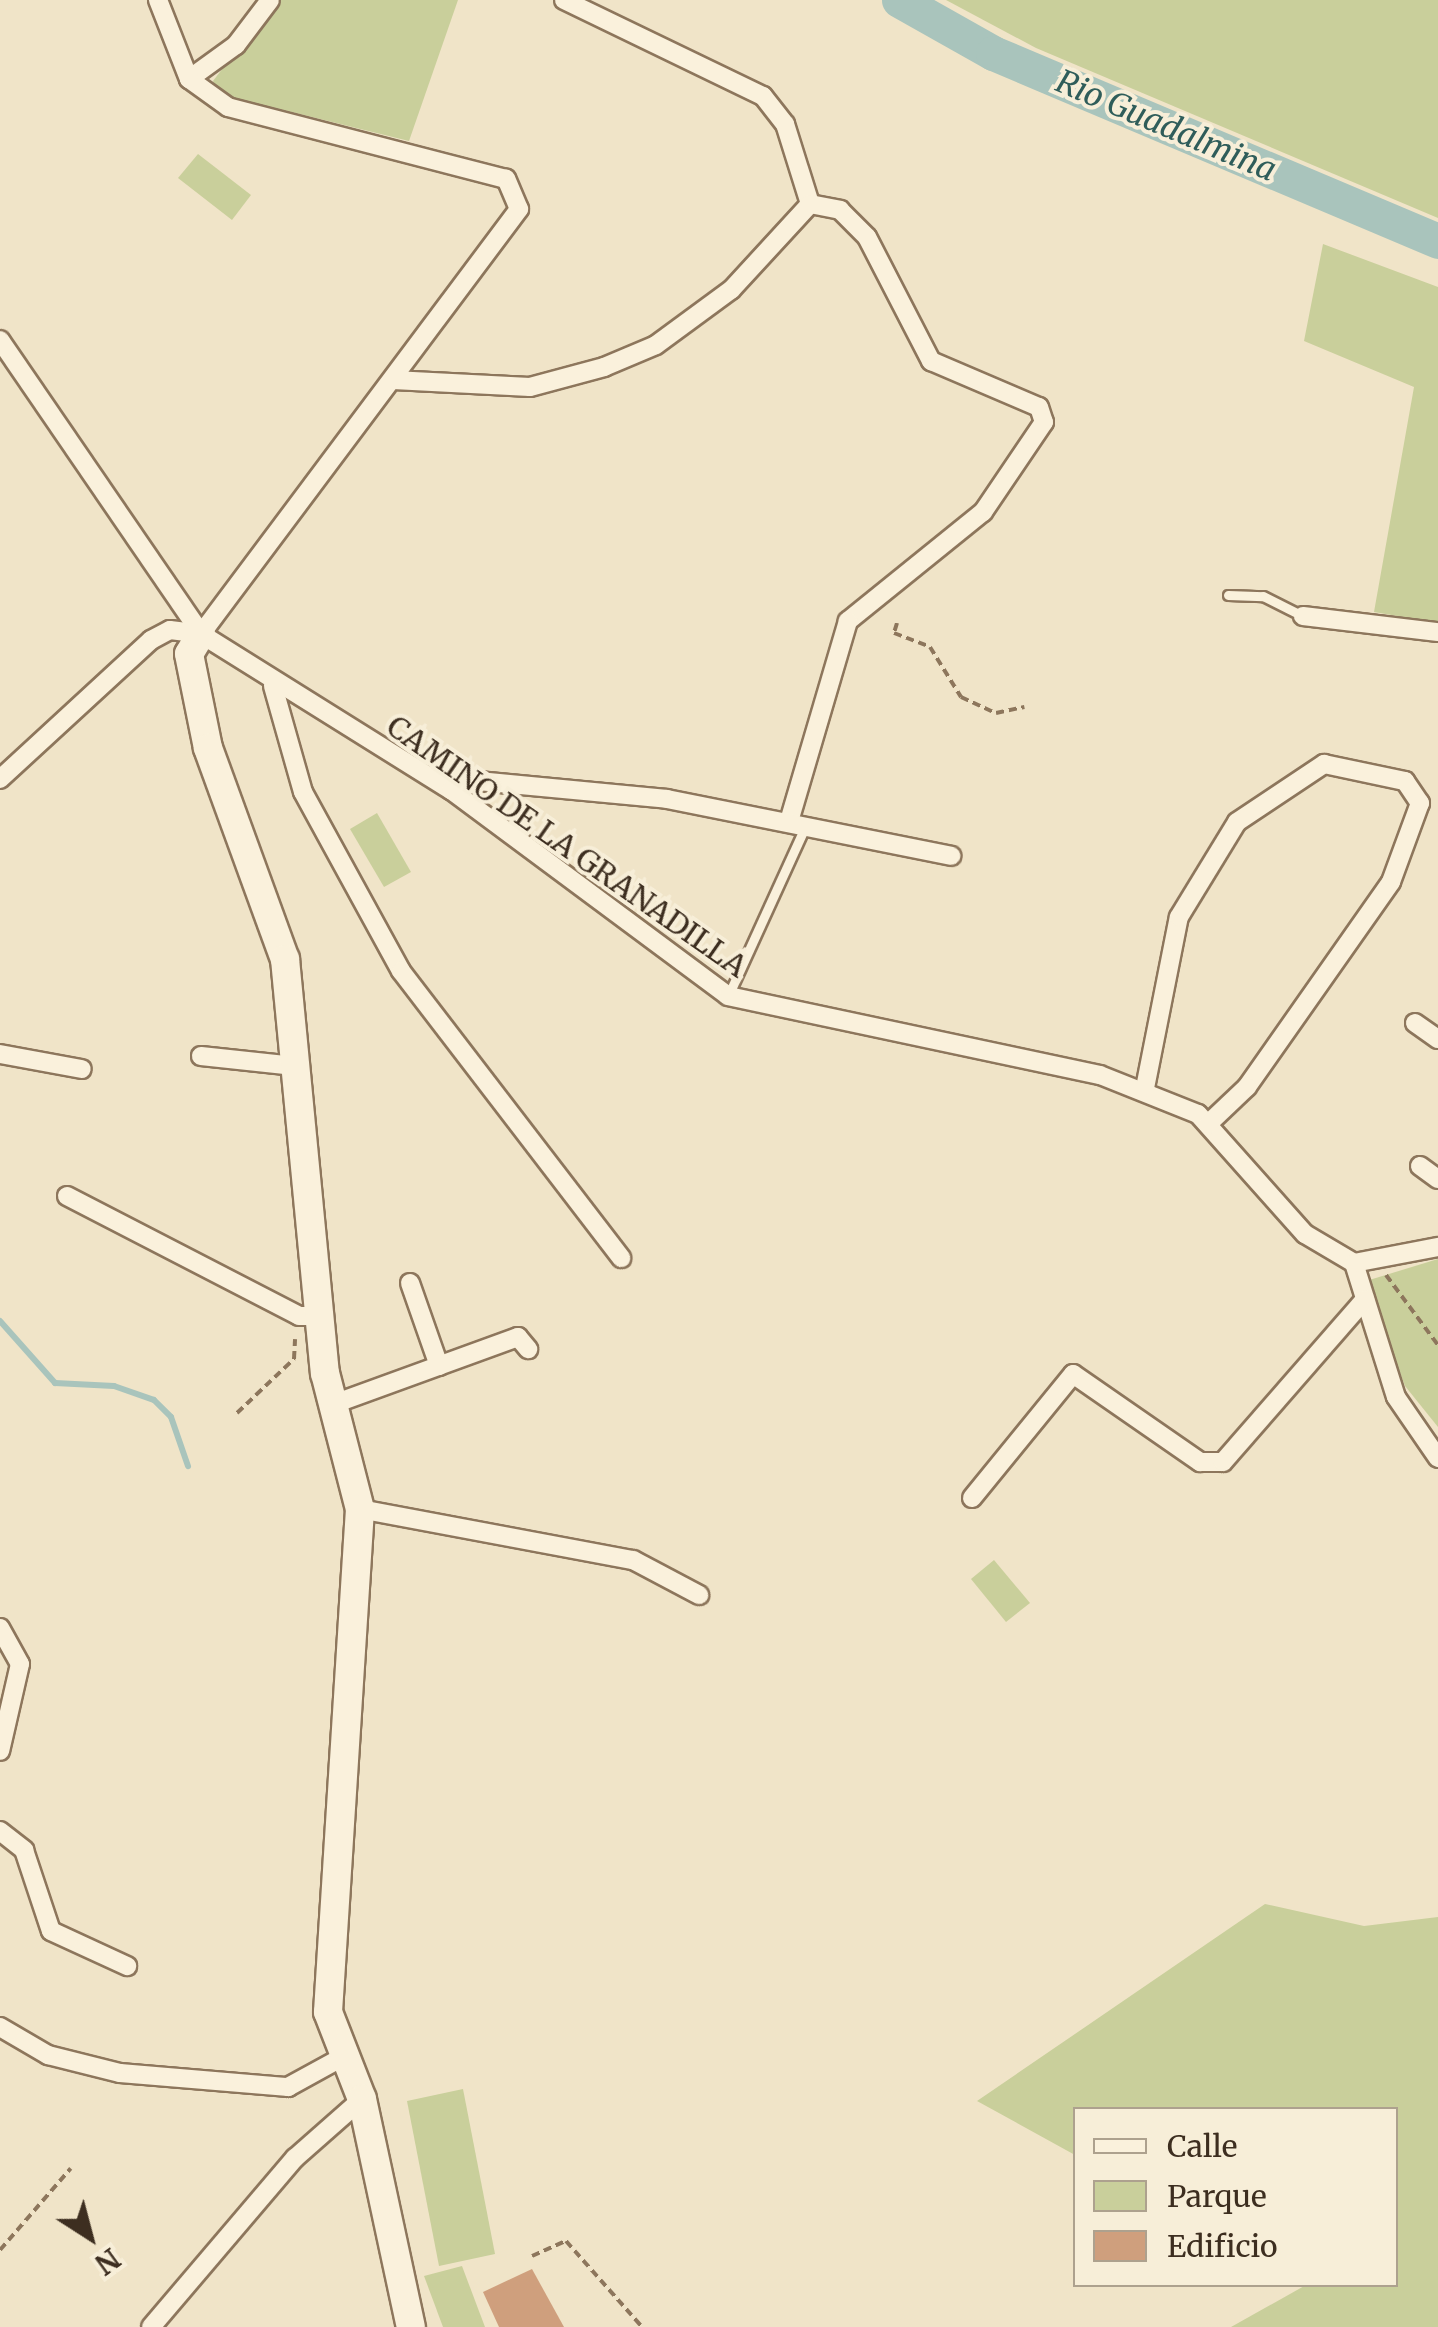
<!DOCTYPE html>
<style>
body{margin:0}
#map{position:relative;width:1438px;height:2327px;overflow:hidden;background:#f0e4c8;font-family:Merriweather,serif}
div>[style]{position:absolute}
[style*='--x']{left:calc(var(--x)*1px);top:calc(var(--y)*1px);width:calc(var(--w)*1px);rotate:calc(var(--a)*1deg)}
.green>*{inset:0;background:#c9cf9b}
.stream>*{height:6px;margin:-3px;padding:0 3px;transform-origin:3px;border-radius:3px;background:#a9c4bc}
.river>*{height:35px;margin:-17.5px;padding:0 17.5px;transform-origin:17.5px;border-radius:17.5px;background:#a9c4bc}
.building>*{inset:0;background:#cf9f7d}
.path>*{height:4px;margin-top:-2px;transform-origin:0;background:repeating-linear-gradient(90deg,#8d765c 0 8px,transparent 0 13px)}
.roads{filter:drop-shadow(2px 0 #8d765c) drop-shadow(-2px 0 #8d765c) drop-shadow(0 2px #8d765c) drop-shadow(0 -2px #8d765c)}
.lane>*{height:9px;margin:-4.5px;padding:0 4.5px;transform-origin:4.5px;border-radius:4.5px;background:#faf1dc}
.street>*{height:18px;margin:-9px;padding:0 9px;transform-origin:9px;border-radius:9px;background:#faf1dc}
.secondary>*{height:28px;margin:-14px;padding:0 14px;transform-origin:14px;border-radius:14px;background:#faf1dc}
span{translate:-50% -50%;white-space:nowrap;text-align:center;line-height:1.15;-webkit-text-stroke:8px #f7eed8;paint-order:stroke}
.street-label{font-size:30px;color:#3d2e20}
.water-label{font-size:32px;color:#2f5d5a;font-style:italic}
.legend{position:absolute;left:1073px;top:2107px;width:325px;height:180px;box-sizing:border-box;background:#f7eed8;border:2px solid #ada18e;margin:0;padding:12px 18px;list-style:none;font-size:30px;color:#3d2e20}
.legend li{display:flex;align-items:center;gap:20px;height:50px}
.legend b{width:50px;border:2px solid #ada18e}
.north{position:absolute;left:40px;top:2187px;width:100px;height:100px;-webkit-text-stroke:8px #f7eed8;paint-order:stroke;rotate:144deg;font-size:28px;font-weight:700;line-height:40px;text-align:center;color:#3d2e20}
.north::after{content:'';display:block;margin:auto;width:35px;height:45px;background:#3d2e20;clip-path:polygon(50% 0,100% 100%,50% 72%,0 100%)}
</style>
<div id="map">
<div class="green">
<div style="clip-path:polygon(275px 0,458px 0,409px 141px,219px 94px,213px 81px)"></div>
<div style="clip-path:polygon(946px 0,1438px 0,1438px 218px,1036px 48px)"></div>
<div style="clip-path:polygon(198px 154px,251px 195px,232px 220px,178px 178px)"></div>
<div style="clip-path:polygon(1323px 244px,1438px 287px,1438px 623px,1374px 612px,1414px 387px,1304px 341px)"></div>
<div style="clip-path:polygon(377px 813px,411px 872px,384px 887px,350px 829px)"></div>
<div style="clip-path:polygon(1438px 1259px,1438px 1427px,1405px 1386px,1366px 1281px)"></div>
<div style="clip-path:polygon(994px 1560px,1030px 1603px,1006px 1622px,971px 1579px)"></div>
<div style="clip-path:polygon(1265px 1904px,1364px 1926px,1438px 1917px,1438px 2327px,1231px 2327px,1306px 2285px,1396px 2284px,1396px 2110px,1076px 2110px,1075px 2155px,977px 2101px)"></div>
<div style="clip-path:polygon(463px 2089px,495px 2254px,439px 2266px,407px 2101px)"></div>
<div style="clip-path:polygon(462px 2266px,485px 2327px,443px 2327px,424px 2276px)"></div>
</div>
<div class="stream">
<div style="--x:0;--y:1321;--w:83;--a:48.4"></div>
<div style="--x:55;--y:1383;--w:59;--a:2.9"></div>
<div style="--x:114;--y:1386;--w:42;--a:19.3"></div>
<div style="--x:154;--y:1400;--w:24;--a:45"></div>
<div style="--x:171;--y:1417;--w:52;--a:70.9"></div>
</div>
<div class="river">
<div style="--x:899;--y:0;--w:108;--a:29.4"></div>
<div style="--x:993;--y:53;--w:483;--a:22.9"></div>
</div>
<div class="building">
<div style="clip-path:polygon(532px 2269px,564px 2327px,499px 2327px,483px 2292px)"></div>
</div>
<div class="path">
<div style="--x:897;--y:623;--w:10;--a:107"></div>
<div style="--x:894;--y:633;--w:39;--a:21"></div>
<div style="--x:930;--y:647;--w:59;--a:58.2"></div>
<div style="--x:961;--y:697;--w:38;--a:25"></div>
<div style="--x:996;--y:713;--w:29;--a:-12"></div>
<div style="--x:1386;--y:1275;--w:87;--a:53.4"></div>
<div style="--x:237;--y:1413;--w:79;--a:-43.5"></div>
<div style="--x:294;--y:1359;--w:20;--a:-87"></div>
<div style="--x:0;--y:2250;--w:108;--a:-49.1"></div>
<div style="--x:532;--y:2256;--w:37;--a:-24"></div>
<div style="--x:566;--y:2241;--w:115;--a:48.5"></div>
</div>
<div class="roads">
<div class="lane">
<div style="--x:1228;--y:595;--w:35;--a:2"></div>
<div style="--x:1263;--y:596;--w:45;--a:26.6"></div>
<div style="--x:728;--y:996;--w:188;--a:-65.5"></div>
</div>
<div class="street">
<div style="--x:564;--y:0;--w:221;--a:25.8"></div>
<div style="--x:763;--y:96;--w:36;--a:52"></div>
<div style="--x:785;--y:124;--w:84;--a:72.6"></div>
<div style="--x:189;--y:79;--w:58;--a:-35.9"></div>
<div style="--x:236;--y:45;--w:56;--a:-52.9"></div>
<div style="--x:0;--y:340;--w:356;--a:55.6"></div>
<div style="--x:201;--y:634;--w:295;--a:32"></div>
<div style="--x:451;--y:790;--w:345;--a:36.6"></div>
<div style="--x:728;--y:996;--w:380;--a:12"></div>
<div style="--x:1100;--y:1075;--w:105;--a:21.7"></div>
<div style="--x:1198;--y:1114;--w:161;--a:48.3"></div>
<div style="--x:1305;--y:1234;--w:57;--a:30.6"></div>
<div style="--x:1354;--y:1263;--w:140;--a:72.6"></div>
<div style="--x:1396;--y:1397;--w:74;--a:55.5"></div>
<div style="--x:393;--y:380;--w:137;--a:2.9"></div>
<div style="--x:530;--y:387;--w:77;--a:-15.1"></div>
<div style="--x:604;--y:367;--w:56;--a:-22.9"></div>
<div style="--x:656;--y:345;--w:93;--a:-36.3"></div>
<div style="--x:731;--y:290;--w:117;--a:-47.4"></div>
<div style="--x:810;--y:204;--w:31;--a:11"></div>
<div style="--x:840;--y:210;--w:38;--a:45"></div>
<div style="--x:867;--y:237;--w:140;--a:62.7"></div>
<div style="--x:931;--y:361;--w:117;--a:23.1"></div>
<div style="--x:1039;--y:407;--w:16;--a:72"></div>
<div style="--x:1044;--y:422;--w:109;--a:124.1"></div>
<div style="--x:983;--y:512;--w:174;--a:141.1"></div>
<div style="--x:848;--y:621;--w:209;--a:106.4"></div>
<div style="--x:1303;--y:616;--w:136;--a:6.8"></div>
<div style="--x:273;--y:686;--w:110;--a:74.2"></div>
<div style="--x:303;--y:792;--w:204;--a:61.3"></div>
<div style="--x:401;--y:971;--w:362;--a:52.5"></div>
<div style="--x:0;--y:779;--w:205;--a:-42.6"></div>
<div style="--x:151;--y:640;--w:21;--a:-28"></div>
<div style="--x:170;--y:630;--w:31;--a:7"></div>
<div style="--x:201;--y:634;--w:531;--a:-53.19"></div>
<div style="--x:519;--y:209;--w:33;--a:-113"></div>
<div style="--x:506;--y:179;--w:287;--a:-165.5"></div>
<div style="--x:228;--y:107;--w:48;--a:-144.3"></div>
<div style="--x:189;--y:79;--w:85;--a:-111.4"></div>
<div style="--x:451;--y:790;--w:28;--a:-18"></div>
<div style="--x:478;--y:781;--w:190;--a:5.4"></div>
<div style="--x:667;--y:799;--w:290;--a:11.3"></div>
<div style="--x:1415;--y:1023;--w:28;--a:35"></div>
<div style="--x:0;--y:1054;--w:83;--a:10.4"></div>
<div style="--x:201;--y:1056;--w:94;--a:6.1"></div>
<div style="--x:1145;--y:1088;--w:174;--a:-78.8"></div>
<div style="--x:1179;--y:917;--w:111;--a:-58.6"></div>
<div style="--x:1237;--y:822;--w:105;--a:-33.7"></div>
<div style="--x:1324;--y:764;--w:83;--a:11.9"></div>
<div style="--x:1405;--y:781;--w:27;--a:56"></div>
<div style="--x:1420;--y:803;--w:84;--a:110.2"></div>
<div style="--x:1391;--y:882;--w:251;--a:125.1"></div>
<div style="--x:1247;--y:1087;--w:54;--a:136.5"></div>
<div style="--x:1420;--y:1166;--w:22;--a:36"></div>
<div style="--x:67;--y:1196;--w:261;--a:27.3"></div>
<div style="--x:299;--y:1316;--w:19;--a:0"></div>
<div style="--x:1354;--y:1263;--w:86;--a:-10.8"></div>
<div style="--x:410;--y:1283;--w:88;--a:70.7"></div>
<div style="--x:331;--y:1405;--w:199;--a:-20"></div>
<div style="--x:518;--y:1337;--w:16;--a:50"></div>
<div style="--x:972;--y:1498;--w:160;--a:-50.8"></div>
<div style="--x:1073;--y:1374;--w:155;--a:34.7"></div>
<div style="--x:1200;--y:1462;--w:23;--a:0"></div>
<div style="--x:1223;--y:1462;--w:216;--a:-48.9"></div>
<div style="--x:360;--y:1509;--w:278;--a:10.6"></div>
<div style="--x:633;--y:1560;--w:75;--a:27.9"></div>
<div style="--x:0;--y:1628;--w:41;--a:60.9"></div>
<div style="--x:20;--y:1664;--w:89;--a:102.9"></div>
<div style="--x:0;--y:1831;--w:31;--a:38"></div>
<div style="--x:24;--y:1850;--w:85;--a:71.6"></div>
<div style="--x:51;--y:1931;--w:84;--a:24.7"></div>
<div style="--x:0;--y:2027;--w:56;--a:30.3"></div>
<div style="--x:48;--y:2055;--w:74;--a:14"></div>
<div style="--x:120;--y:2073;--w:169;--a:4.8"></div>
<div style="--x:288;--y:2087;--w:60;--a:-28.7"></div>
<div style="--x:151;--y:2327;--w:222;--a:-49.6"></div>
<div style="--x:295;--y:2158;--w:89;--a:-41.4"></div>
</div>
<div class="secondary">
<div style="--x:201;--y:634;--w:23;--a:121"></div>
<div style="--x:189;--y:654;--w:96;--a:78.6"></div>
<div style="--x:208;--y:748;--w:225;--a:70"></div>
<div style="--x:285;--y:959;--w:416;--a:84.5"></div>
<div style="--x:325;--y:1373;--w:140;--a:75.6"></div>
<div style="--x:360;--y:1509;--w:504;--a:93.64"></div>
<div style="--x:328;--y:2012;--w:93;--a:68.7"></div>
<div style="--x:362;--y:2099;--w:233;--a:77.9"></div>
</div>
</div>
<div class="street-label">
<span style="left:567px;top:846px;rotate:35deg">CAMINO DE LA GRANADILLA</span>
</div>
<div class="water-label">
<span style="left:1166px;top:126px;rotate:23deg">Rio Guadalmina</span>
</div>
<ul class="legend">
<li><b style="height:12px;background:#faf1dc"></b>Calle</li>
<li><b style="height:28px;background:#c9cf9b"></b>Parque</li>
<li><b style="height:28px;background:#cf9f7d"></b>Edificio</li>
</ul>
<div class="north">N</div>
</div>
